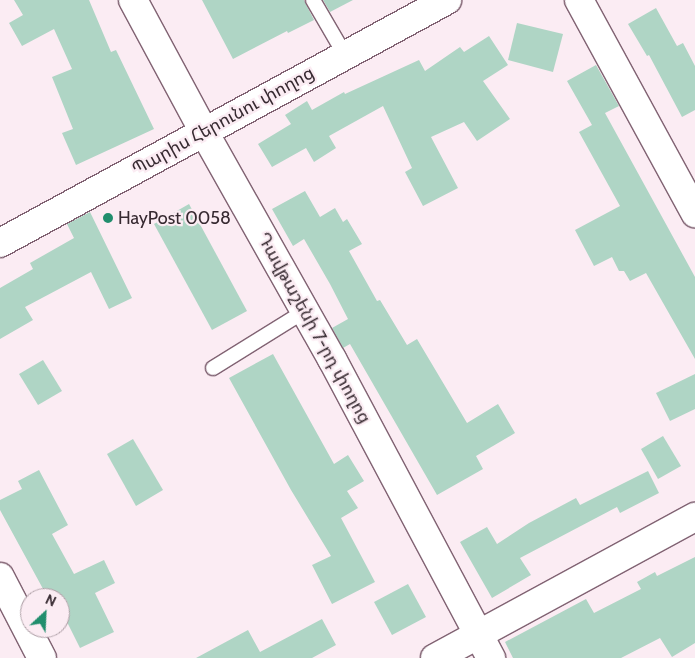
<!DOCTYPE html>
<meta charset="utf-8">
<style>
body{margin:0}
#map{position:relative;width:695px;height:658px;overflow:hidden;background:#fbecf3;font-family:Cabin,"Noto Sans Armenian",sans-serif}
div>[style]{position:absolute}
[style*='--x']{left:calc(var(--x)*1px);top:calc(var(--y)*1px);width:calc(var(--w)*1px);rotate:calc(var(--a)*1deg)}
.building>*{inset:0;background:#afd5c5}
.roads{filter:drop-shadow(1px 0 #816373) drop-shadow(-1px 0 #816373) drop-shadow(0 1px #816373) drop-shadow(0 -1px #816373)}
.service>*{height:14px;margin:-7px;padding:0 7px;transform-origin:7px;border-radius:7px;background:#fff}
.minor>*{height:28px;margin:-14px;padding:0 14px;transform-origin:14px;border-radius:14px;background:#fff}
.tertiary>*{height:28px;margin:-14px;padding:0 14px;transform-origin:14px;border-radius:14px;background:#fff}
.dots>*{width:14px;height:14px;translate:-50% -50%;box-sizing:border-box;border:2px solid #fbecf3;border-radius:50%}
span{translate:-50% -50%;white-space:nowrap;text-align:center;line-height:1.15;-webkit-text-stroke:4.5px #fbecf3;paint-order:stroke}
.street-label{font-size:18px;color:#372a31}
.poi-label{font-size:18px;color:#372a31}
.left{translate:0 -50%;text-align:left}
.north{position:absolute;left:20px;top:588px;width:50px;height:50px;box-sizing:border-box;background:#fbecf3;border:1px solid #ad9ea5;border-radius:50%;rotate:25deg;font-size:14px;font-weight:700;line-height:20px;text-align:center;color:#372a31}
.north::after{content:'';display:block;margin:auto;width:18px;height:22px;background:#218e6d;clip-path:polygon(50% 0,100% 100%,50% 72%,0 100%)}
</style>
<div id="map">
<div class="building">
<div style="clip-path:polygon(14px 0,89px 0,111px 52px,116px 50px,154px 129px,76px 165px,62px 133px,73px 129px,52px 77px,72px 69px,54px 29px,22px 46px,9px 23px,23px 15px)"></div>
<div style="clip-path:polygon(202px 0,304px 0,314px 20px,288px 33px,287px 31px,233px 59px)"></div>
<div style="clip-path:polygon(323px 0,353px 0,330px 12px)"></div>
<div style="clip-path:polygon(656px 8px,677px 46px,683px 43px,695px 66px,695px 110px,682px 117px,649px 55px,647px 56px,628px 24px)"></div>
<div style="clip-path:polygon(517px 23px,563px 34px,553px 72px,508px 60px)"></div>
<div style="clip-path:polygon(489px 36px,508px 65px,483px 81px,510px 119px,477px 141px,464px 122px,431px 137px,458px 188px,423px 206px,405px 172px,412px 168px,383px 106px,329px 136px,336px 148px,314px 162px,306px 148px,272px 167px,258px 144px,291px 124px,285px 115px,307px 101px,312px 110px,344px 92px,345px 94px,419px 60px,425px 71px,460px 47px,464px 52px)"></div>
<div style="clip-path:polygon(596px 65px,619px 106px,605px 113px,695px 277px,695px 359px,646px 273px,630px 281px,624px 271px,619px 271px,612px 257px,594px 266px,575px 230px,620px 206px,579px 132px,592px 125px,567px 81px)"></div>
<div style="clip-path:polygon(305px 191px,320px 217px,335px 208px,343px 222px,347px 219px,362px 244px,349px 251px,377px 301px,380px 300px,407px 345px,417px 339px,467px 423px,498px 404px,515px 433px,476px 456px,483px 469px,437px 495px,350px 344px,343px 348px,332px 328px,348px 319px,330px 284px,304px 239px,293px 246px,272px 209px)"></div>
<div style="clip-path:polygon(189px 204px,247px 311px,212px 330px,154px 224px)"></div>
<div style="clip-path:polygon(90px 212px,132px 298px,109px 309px,91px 272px,25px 307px,33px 320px,0 339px,0 288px,33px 269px,30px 263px,74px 238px,67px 224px)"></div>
<div style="clip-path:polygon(273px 354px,334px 464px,348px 455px,364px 481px,347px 491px,358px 508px,341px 518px,375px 582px,332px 604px,312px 565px,331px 556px,291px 490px,229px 378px)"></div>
<div style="clip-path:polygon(43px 360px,62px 391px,38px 405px,19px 374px)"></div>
<div style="clip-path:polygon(695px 374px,695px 409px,670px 421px,656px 393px)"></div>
<div style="clip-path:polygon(663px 436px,681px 466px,658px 479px,641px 449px)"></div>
<div style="clip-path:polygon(133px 439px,163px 490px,136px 506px,107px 454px)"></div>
<div style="clip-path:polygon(39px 470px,68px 525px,52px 534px,74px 574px,104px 560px,115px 583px,95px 593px,114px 632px,80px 648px,60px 608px,60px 598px,48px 598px,0 510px,0 500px,22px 489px,18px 481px)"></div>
<div style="clip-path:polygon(648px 471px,659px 493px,620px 513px,617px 507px,520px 558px,531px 575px,492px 598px,460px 542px,487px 527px,497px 544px,529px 523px,576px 498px,580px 505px)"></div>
<div style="clip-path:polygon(695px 557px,695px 643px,672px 657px,660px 638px,621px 658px,513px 658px,505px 642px,586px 599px,594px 613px,641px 589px,637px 582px,655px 572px,657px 576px)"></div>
<div style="clip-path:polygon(408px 584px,426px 617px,392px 635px,374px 602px)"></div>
<div style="clip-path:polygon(322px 619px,336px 645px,312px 658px,196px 658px,248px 630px,260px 652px)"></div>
</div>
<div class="roads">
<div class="service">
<div style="--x:313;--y:0;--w:64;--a:59.8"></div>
<div style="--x:213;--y:368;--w:108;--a:-31.8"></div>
</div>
<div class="minor">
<div style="--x:133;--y:0;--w:150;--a:61.7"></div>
<div style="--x:204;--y:132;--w:261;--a:60.6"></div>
<div style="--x:332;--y:359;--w:339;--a:62"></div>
<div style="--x:579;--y:0;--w:243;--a:61.4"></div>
<div style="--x:0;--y:243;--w:509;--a:-28.53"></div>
<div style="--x:0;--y:577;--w:91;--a:62.6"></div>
</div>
<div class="tertiary">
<div style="--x:435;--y:658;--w:296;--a:-28.5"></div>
</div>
</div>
<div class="dots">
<div style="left:108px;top:218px;background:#218e6d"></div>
</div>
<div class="street-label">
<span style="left:223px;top:121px;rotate:-29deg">Պարիս Հերունու փողոց</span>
<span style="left:314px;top:328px;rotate:61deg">Դավթաշենի 7-րդ փողոց</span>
</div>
<div class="poi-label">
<span class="left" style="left:118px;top:218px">HayPost 0058</span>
</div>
<div class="north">N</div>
</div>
